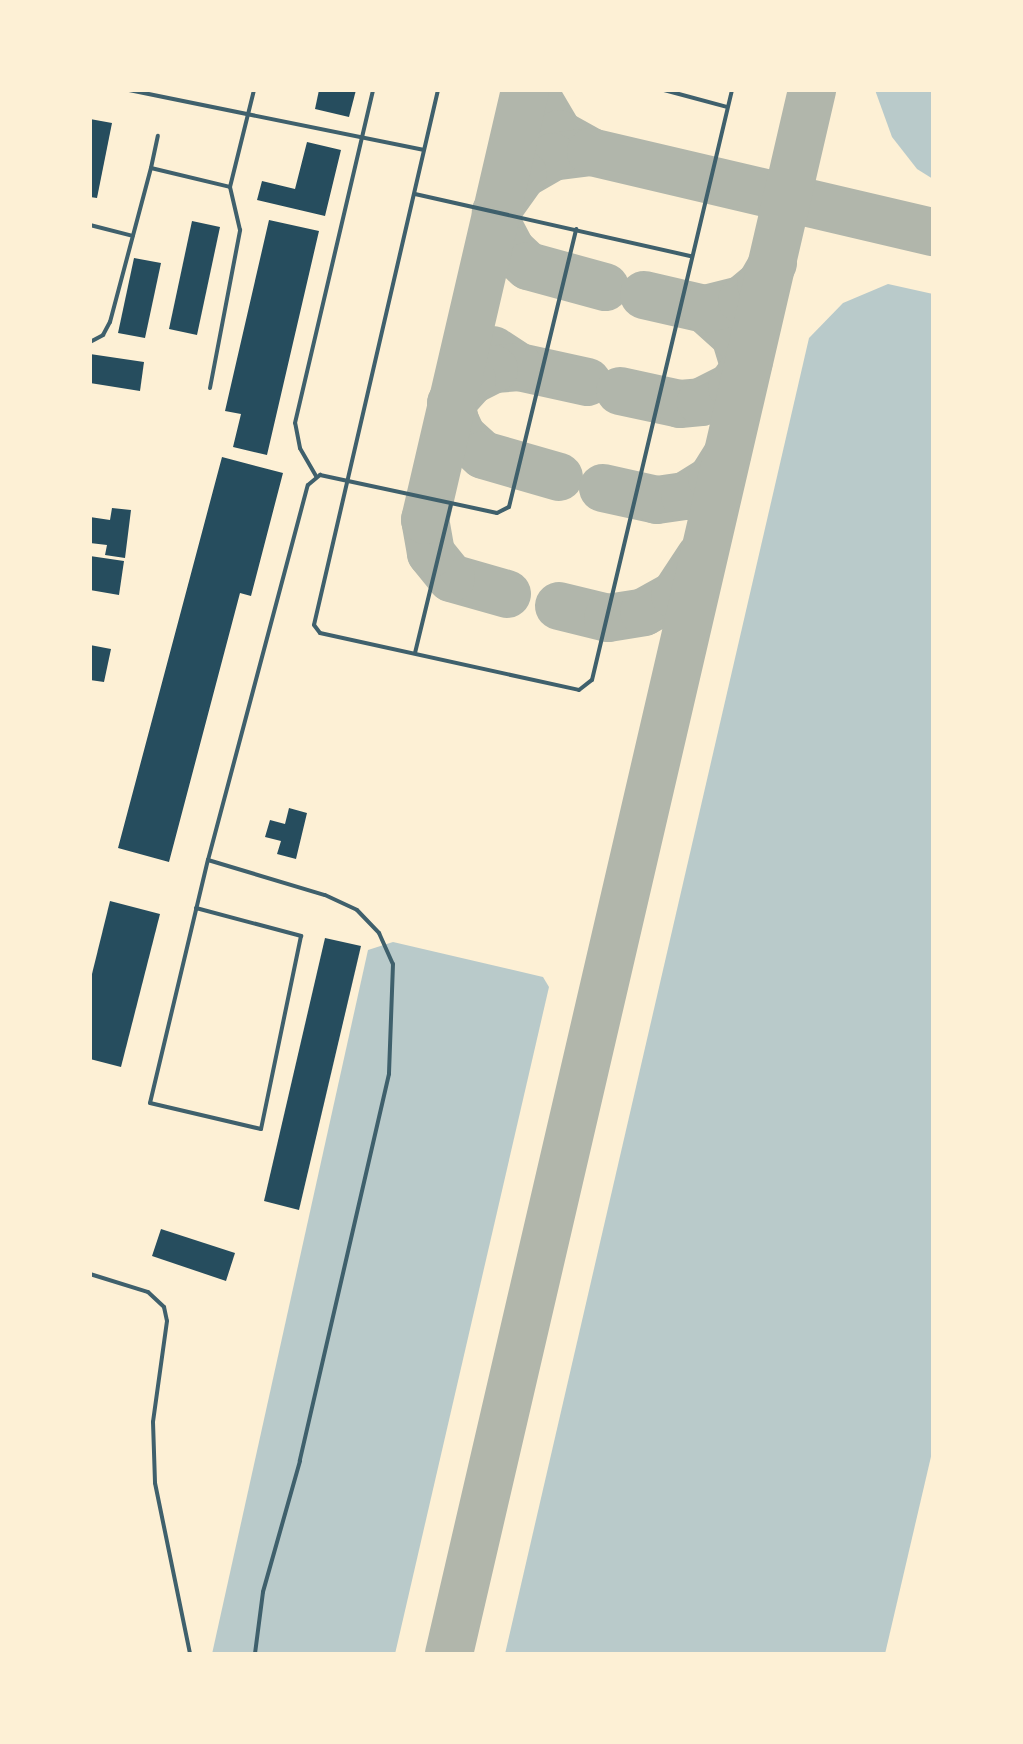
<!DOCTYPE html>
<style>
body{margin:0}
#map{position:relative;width:1023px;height:1744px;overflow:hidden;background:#fdf0d5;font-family:"Roboto Condensed",sans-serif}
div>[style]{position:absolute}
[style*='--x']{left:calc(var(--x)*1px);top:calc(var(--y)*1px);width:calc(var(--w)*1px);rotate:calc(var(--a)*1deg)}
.green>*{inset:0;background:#b9caca}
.taxiway>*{height:48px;margin:-24px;padding:0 24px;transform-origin:24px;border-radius:24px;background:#b1b6ab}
.building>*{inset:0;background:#264d5e}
.service>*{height:4px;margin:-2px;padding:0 2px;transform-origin:2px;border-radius:2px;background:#3f606c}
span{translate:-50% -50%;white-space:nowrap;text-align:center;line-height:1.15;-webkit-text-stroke:9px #fdf0d5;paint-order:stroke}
.frame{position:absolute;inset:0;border:92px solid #fdf0d5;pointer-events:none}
</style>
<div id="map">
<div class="green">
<div style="clip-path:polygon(875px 90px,933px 90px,933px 179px,917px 169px,892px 137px)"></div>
<div style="clip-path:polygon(888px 284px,933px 294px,933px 1448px,885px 1654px,505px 1654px,809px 338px,843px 303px)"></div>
<div style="clip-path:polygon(393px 942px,543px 977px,549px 987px,395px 1654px,212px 1654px,368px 950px)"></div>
</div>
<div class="taxiway">
<div style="--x:533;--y:90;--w:51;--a:59.4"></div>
<div style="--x:559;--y:134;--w:37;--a:29"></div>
<div style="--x:591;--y:152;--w:38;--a:173"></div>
<div style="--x:553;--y:157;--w:34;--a:150"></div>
<div style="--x:523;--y:174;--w:47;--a:125.4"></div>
<div style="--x:496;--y:212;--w:15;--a:79"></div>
<div style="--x:499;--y:227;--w:26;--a:62"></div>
<div style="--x:511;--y:250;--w:23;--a:43"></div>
<div style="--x:528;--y:266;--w:80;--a:15.3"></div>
<div style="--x:591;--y:152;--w:351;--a:13.2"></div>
<div style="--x:644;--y:295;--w:63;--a:12.9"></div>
<div style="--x:493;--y:350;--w:31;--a:33"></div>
<div style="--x:519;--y:367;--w:70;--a:12.4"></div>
<div style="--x:519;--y:367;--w:25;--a:175"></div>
<div style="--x:494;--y:369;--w:25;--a:153"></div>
<div style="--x:472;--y:380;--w:31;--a:132"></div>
<div style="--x:451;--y:403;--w:18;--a:77"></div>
<div style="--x:455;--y:421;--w:17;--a:65"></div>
<div style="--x:462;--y:436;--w:28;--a:42"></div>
<div style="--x:483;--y:455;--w:79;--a:16.1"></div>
<div style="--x:746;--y:372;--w:38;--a:-107"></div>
<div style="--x:735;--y:336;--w:40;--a:-138"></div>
<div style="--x:705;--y:309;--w:38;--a:-14"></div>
<div style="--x:742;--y:300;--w:25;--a:-40"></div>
<div style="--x:761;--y:284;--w:24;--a:-60"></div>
<div style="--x:620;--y:391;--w:61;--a:12.2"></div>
<div style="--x:680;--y:404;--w:21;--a:-5"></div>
<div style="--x:701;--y:402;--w:35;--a:-27"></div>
<div style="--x:732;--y:386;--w:29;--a:-55"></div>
<div style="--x:603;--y:488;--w:55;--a:12.5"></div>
<div style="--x:657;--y:500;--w:28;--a:-8"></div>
<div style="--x:685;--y:496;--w:32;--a:-32"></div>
<div style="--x:712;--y:479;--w:28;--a:-58"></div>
<div style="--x:507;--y:594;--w:58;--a:-164.1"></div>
<div style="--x:451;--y:578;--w:32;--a:-129"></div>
<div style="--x:431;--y:553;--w:34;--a:-100"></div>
<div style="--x:425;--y:520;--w:441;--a:-76.9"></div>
<div style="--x:559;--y:606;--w:50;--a:13.8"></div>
<div style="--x:608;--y:618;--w:36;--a:-9"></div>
<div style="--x:644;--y:612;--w:35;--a:-29"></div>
<div style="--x:675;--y:595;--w:45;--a:-56.7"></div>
<div style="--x:449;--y:1654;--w:1606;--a:-76.93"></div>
</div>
<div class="building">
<div style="clip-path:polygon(319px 90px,356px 90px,349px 117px,315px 109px)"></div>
<div style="clip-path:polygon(90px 119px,112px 123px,97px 198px,90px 197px)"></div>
<div style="clip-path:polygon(307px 142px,341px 150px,325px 216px,257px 200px,262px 181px,295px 189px)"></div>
<div style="clip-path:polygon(269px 220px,319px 231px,267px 455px,233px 447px,241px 414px,225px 411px)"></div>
<div style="clip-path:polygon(192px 221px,220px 227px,197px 335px,169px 329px)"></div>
<div style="clip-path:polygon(134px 258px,161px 263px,145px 338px,118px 333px)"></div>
<div style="clip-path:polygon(90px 354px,144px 362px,140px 391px,90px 383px)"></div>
<div style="clip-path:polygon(222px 457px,283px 473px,251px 596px,240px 593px,169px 862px,118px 848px)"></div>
<div style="clip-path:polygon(112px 508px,131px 510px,125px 558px,105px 555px,107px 545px,90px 543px,90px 517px,110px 520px)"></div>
<div style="clip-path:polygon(90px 556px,124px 561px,119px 595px,90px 590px)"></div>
<div style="clip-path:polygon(90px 645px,111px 649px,104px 682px,90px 680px)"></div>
<div style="clip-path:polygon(289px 808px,307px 813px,296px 859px,277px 854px,281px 841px,265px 837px,270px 820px,285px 824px)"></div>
<div style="clip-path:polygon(110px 901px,160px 914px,121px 1067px,90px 1059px,90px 982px)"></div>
<div style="clip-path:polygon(325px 938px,361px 946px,299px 1210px,264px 1201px)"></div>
<div style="clip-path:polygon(161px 1229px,235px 1253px,226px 1281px,152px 1256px)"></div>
</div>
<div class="service">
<div style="--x:129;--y:90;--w:300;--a:11.5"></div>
<div style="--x:438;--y:90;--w:549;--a:103.05"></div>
<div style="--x:314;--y:625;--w:10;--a:53"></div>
<div style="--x:320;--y:633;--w:265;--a:12.4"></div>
<div style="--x:579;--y:690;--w:16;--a:-38"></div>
<div style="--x:592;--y:680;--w:606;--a:-76.65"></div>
<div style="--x:664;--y:90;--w:65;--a:15.1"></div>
<div style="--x:151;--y:168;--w:33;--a:-78"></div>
<div style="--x:415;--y:194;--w:283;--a:12.7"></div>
<div style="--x:90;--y:225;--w:44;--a:14.3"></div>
<div style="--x:90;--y:342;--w:15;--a:-28"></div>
<div style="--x:103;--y:335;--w:15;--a:-62"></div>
<div style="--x:110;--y:322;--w:159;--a:-75.1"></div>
<div style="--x:151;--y:168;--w:81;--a:13.5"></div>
<div style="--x:210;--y:388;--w:161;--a:-79.2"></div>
<div style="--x:240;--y:230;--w:44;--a:-103.1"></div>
<div style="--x:230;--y:187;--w:100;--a:-76.1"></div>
<div style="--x:316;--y:476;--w:32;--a:-120"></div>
<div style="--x:300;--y:448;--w:25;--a:-101"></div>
<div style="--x:295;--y:423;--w:342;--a:-76.8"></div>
<div style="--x:415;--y:653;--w:153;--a:-76.4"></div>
<div style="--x:208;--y:860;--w:388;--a:-75.1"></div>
<div style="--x:308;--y:485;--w:16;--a:-40"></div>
<div style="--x:320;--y:475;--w:181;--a:12.1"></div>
<div style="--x:497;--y:513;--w:13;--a:-27"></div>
<div style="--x:509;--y:507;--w:286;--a:-76.4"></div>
<div style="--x:196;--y:908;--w:109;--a:14.9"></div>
<div style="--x:301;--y:936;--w:197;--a:101.7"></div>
<div style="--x:261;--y:1129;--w:114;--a:-166.8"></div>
<div style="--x:150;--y:1103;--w:250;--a:-76.6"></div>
<div style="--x:208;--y:860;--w:122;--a:16.7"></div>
<div style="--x:325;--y:895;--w:35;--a:25"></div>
<div style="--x:357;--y:910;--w:32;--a:46"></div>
<div style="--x:379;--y:933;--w:34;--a:66"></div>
<div style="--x:393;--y:964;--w:110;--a:92.1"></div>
<div style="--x:389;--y:1074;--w:397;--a:103"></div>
<div style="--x:300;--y:1461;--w:136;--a:105.8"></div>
<div style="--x:263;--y:1592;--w:63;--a:97.4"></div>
<div style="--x:90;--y:1274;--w:61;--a:17.2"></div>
<div style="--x:148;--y:1292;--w:22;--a:43"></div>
<div style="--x:164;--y:1307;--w:14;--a:78"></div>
<div style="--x:167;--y:1321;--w:102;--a:97.9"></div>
<div style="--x:153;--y:1422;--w:61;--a:88.1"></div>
<div style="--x:155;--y:1483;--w:175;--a:78.4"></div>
</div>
<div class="frame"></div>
</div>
